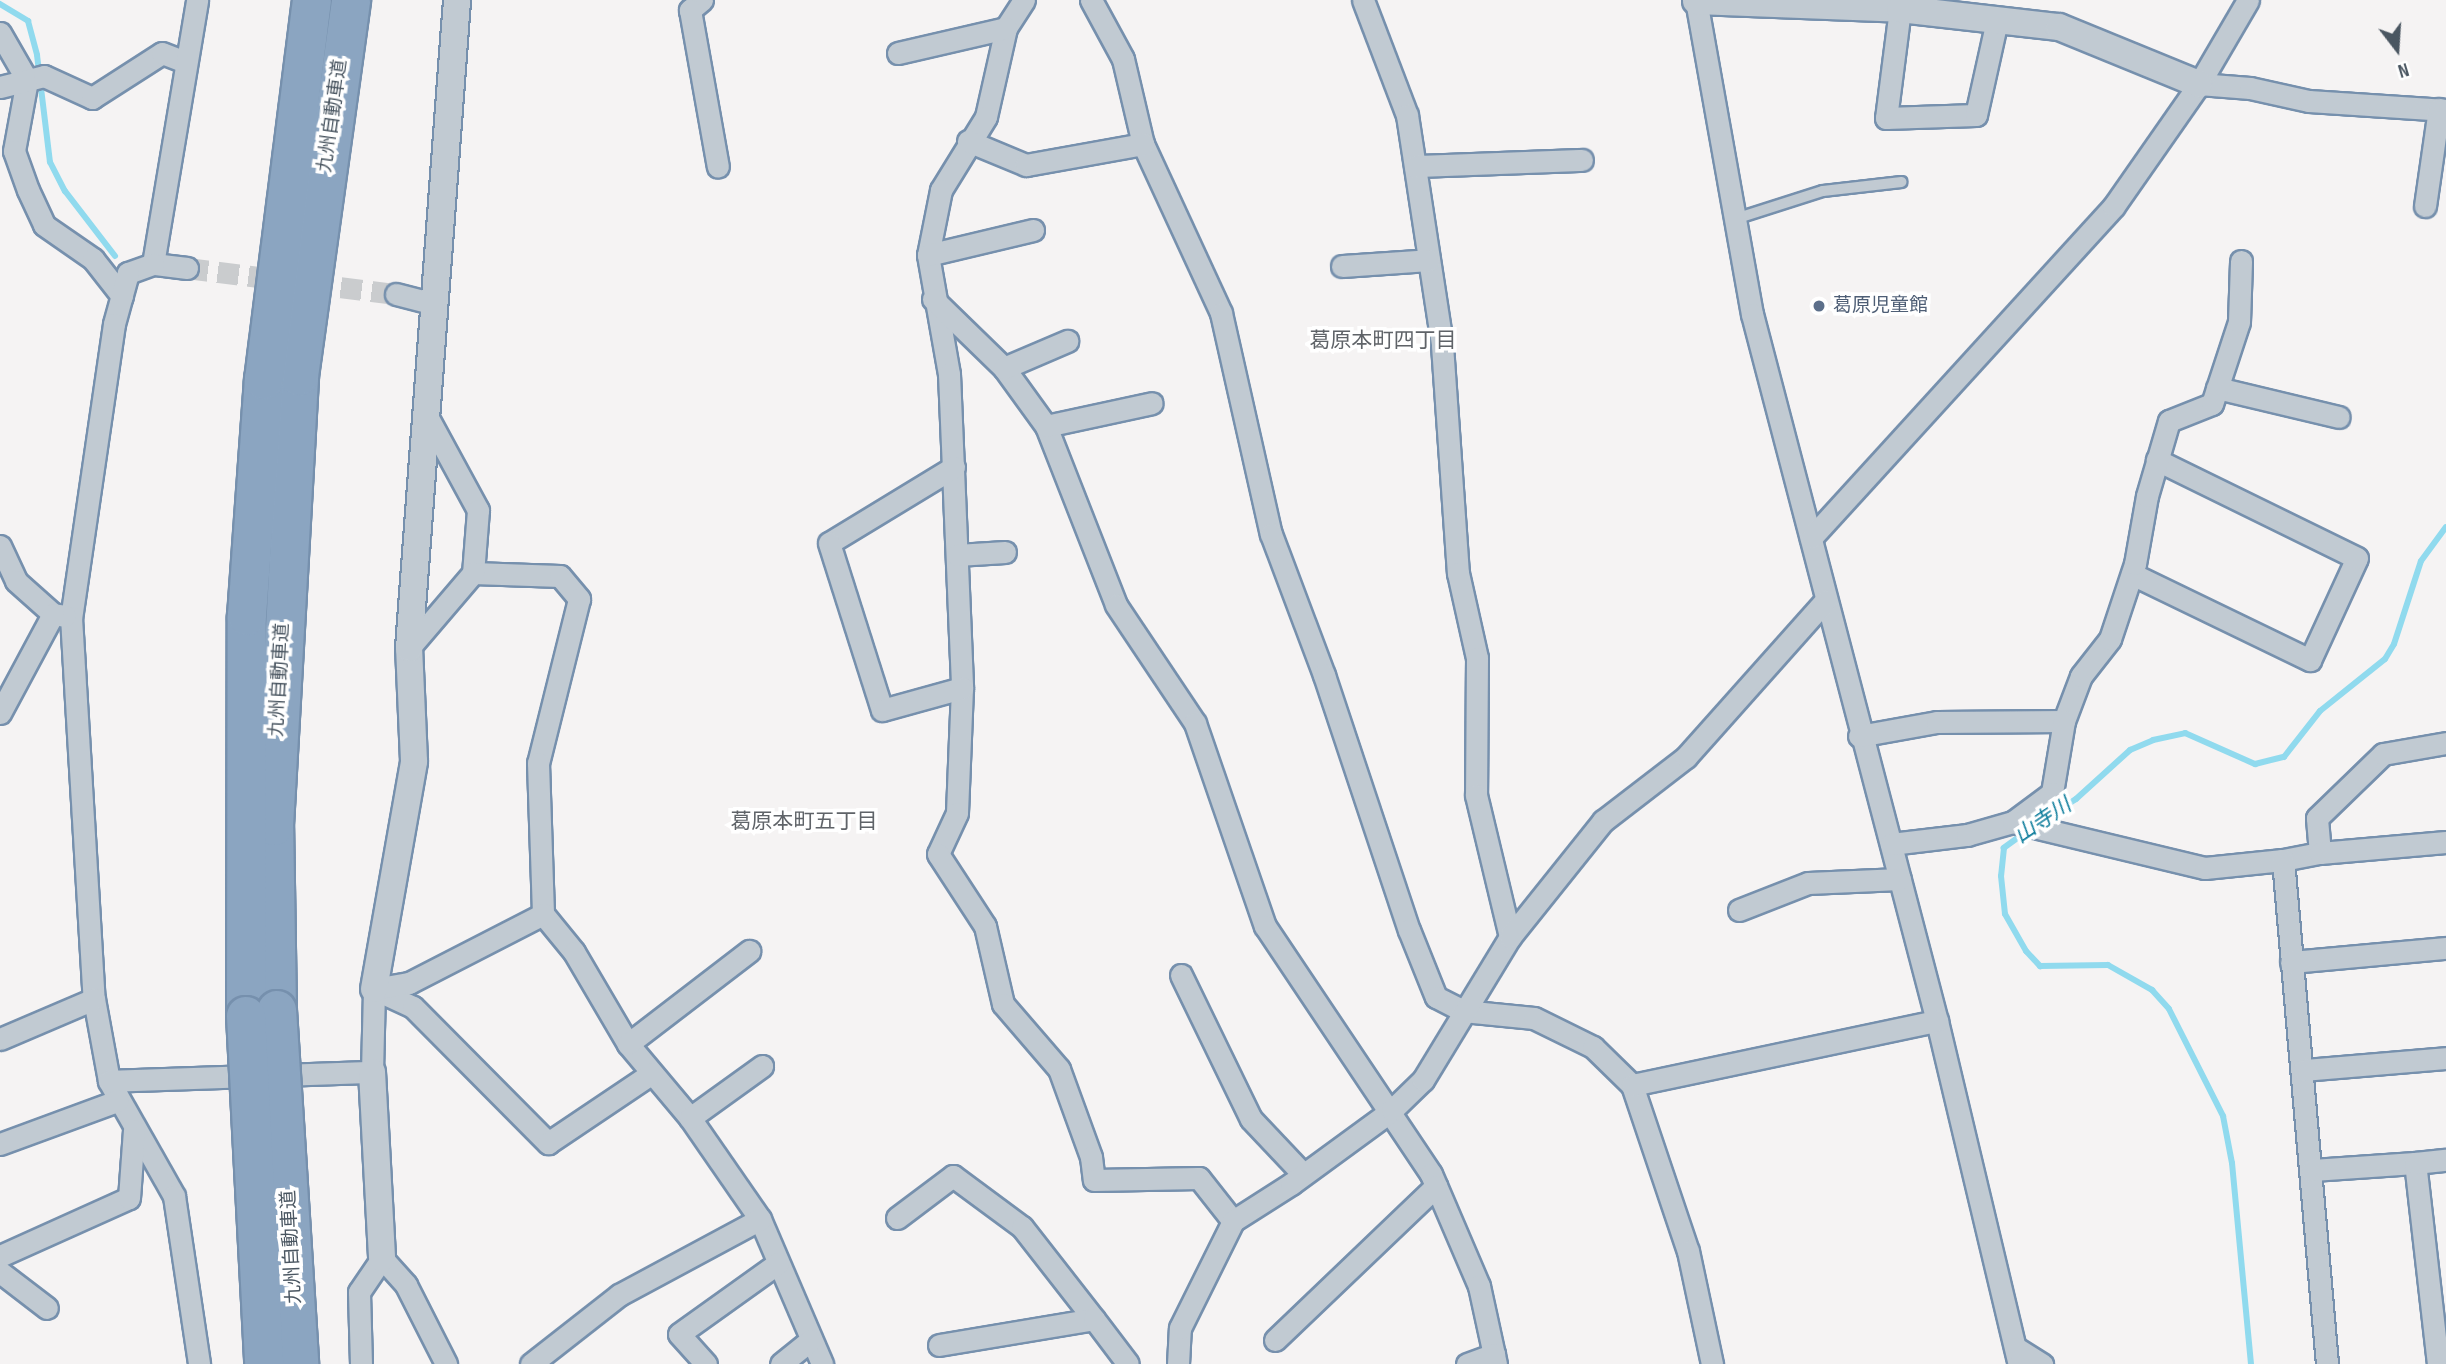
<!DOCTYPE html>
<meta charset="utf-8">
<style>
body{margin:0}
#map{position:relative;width:2446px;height:1364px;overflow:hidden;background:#f5f3f3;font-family:"Sofia Sans Condensed","Noto Sans JP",sans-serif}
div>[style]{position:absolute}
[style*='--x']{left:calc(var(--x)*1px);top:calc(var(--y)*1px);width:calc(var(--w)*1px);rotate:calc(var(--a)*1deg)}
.stream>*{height:6px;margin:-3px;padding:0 3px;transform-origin:3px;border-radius:3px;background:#90daee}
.minor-tunnel>*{height:21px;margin-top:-10.5px;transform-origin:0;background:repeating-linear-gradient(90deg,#caccce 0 21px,transparent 0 31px)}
.roads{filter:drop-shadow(2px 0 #7690ad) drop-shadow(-2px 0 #7690ad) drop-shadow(0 2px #7690ad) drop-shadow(0 -2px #7690ad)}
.service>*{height:10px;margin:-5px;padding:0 5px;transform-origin:5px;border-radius:5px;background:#c1cad2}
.minor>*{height:21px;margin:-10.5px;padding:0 10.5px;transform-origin:10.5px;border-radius:10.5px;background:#c1cad2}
.tertiary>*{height:26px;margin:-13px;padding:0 13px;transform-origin:13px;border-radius:13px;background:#c1cad2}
.motorway>*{height:38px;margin:-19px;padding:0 19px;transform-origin:19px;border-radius:19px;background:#8ba5c1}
.bridges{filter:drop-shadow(2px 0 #7690ad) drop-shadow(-2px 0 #7690ad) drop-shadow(0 2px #7690ad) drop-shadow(0 -2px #7690ad)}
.motorway-bridge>*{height:38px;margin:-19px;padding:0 19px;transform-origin:19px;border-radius:19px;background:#8ba5c1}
.dots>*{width:19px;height:19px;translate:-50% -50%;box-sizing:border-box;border:4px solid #fff;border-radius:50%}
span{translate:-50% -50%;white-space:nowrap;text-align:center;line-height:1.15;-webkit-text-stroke:7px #fff;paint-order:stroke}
.street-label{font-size:19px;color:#4a5661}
.service-label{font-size:19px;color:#4e5e75}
.left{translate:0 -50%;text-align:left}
.neighbourhood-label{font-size:21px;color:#5f6368}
.water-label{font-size:21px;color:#0c7c9b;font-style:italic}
.north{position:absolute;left:2362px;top:14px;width:70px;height:70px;-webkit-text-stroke:5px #fff;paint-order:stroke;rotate:163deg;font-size:19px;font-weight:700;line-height:28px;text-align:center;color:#4a5661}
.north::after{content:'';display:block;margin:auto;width:24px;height:32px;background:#4a5661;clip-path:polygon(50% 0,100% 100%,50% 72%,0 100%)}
</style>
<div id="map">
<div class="stream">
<div style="--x:0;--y:4;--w:33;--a:31"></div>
<div style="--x:28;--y:21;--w:35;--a:75"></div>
<div style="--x:37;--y:55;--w:108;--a:83.1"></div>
<div style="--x:50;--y:162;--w:33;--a:63"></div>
<div style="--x:65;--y:191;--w:82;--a:52.4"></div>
<div style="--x:2039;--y:823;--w:44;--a:-33"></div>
<div style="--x:2076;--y:799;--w:73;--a:-42.2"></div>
<div style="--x:2130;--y:750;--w:25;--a:-23"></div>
<div style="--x:2153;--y:740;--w:33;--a:-12"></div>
<div style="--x:2185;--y:733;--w:77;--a:23.9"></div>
<div style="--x:2255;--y:764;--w:30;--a:-14"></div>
<div style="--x:2284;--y:757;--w:58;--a:-52"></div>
<div style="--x:2320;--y:711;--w:83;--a:-38.7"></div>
<div style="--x:2385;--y:659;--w:17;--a:-59"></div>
<div style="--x:2394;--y:644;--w:87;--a:-72"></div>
<div style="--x:2421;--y:561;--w:42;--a:-53.7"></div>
<div style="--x:2027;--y:831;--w:29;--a:144"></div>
<div style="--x:2004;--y:848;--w:28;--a:96"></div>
<div style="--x:2001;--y:876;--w:38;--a:84"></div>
<div style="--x:2005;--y:914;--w:43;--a:60.4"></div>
<div style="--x:2026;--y:951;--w:21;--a:47"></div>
<div style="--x:2040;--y:966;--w:68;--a:-0.8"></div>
<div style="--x:2108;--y:965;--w:51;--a:29.6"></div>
<div style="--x:2152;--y:990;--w:25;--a:48"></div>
<div style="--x:2169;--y:1009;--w:120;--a:63.2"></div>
<div style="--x:2223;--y:1116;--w:48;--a:79.2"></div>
<div style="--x:2232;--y:1163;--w:202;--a:84.6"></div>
</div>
<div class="minor-tunnel">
<div style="--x:187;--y:268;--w:211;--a:7.1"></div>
</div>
<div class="roads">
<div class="service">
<div style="--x:1735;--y:219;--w:92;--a:-17.7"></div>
<div style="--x:1823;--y:191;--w:79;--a:-6.6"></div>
</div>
<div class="minor">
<div style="--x:702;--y:0;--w:16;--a:140"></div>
<div style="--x:690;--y:10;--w:159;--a:79.9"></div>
<div style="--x:1024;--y:0;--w:33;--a:123"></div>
<div style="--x:1006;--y:28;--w:91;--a:102.7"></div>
<div style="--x:986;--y:117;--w:86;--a:121.7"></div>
<div style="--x:941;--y:190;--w:66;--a:101.3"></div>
<div style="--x:928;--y:255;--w:121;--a:80"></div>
<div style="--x:949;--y:374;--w:314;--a:87.6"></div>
<div style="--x:962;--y:688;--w:125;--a:92.3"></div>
<div style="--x:957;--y:813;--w:45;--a:114.9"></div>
<div style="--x:938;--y:854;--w:86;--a:56.9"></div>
<div style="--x:985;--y:926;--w:80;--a:77"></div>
<div style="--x:1003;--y:1004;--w:86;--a:49.3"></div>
<div style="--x:1059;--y:1069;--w:94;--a:70"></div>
<div style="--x:1091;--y:1157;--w:23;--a:83"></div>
<div style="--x:1094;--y:1180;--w:105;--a:-1.1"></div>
<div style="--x:1199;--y:1178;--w:55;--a:51.7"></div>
<div style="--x:1091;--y:0;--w:67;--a:61.5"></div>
<div style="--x:1123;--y:59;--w:87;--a:76.8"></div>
<div style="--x:1143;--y:144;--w:186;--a:65.2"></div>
<div style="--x:1221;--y:313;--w:227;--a:77.3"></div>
<div style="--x:1271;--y:534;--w:151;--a:69.4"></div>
<div style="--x:1324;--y:675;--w:269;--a:71.6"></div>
<div style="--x:1409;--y:930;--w:72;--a:68.1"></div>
<div style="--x:1436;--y:997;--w:30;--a:27"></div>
<div style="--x:1463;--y:1011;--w:71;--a:5.6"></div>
<div style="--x:1534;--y:1018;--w:66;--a:26.2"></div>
<div style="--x:1593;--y:1047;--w:54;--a:44.3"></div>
<div style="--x:1632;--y:1085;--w:175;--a:71.4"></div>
<div style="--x:1688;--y:1251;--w:116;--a:78"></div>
<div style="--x:1363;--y:0;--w:123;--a:69.1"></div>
<div style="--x:1407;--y:115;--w:233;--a:81.3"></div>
<div style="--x:1442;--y:345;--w:229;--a:86"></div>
<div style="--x:1458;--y:573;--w:87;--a:77.4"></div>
<div style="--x:1477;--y:658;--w:137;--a:90.4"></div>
<div style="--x:1476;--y:795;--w:146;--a:76.5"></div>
<div style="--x:1696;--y:0;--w:319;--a:79.9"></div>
<div style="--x:1752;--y:314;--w:731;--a:75.34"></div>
<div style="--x:1937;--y:1021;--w:353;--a:76.6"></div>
<div style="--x:1900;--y:9;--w:110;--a:97.3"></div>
<div style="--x:1886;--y:118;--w:90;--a:-1.9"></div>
<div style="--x:1976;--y:115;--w:97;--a:-77.5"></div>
<div style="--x:0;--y:33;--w:54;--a:60.1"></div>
<div style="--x:27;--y:80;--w:72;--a:100.4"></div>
<div style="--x:14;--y:151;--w:41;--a:70.3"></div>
<div style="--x:28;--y:190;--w:38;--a:65"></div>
<div style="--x:44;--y:225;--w:60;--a:34.8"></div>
<div style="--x:93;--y:259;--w:47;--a:51.9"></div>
<div style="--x:898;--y:53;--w:111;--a:-13"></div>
<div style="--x:2199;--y:84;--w:51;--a:4.5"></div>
<div style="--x:2250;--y:88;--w:60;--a:12.4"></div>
<div style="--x:2309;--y:101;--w:137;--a:3.8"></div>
<div style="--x:0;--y:87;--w:45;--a:-14"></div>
<div style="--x:44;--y:76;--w:53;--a:24.6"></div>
<div style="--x:92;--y:98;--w:83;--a:-32.7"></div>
<div style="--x:162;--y:53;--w:25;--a:21"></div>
<div style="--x:968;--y:141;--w:63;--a:22.5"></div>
<div style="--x:1026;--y:165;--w:119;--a:-10.2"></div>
<div style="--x:1415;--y:166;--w:167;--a:-2.1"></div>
<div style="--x:2425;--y:206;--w:98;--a:-81.8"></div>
<div style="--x:928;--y:255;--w:108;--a:-13.4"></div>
<div style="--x:153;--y:264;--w:268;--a:-80.5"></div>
<div style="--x:1342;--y:266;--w:87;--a:-3.9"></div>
<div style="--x:187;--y:268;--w:34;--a:-173"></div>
<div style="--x:153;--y:264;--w:27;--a:160"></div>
<div style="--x:128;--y:273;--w:53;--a:105.4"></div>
<div style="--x:114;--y:324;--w:296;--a:98.3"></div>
<div style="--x:71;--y:617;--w:383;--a:86.6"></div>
<div style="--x:94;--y:999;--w:83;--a:79.6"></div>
<div style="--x:109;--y:1081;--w:132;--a:60.5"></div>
<div style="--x:174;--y:1196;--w:170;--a:81.5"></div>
<div style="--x:396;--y:294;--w:40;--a:14.4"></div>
<div style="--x:933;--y:299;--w:99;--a:44.2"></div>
<div style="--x:1004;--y:368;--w:72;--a:54.1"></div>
<div style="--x:1046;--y:426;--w:192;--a:68.6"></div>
<div style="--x:1116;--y:605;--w:142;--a:56.2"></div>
<div style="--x:1195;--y:723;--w:215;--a:71"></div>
<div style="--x:1265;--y:926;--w:298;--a:56.2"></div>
<div style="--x:1431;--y:1174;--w:122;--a:66.8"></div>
<div style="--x:1479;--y:1286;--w:80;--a:77.7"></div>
<div style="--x:1004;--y:368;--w:69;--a:-23.2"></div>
<div style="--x:2217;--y:388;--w:125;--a:13.4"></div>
<div style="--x:428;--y:418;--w:105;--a:61.5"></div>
<div style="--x:478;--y:510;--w:63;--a:94.5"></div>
<div style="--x:473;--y:573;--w:87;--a:2"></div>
<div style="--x:560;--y:576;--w:30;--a:50"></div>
<div style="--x:579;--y:599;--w:169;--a:104"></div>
<div style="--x:538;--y:763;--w:151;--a:88.1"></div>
<div style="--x:543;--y:914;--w:49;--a:50.8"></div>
<div style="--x:574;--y:952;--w:107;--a:59.6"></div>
<div style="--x:628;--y:1044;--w:97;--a:50"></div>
<div style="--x:690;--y:1118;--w:123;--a:55.3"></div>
<div style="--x:760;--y:1219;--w:158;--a:66.8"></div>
<div style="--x:1046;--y:426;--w:108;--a:-12.2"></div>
<div style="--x:954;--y:467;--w:146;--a:148.7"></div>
<div style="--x:829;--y:543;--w:175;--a:72.4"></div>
<div style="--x:882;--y:710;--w:83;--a:-15.4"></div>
<div style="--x:1811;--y:538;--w:449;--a:-47.6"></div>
<div style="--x:2114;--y:206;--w:149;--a:-55.1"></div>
<div style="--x:2199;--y:84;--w:97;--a:-59.7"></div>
<div style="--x:0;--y:546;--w:38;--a:65"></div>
<div style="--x:16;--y:581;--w:50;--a:41.7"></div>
<div style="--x:53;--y:614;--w:12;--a:9"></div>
<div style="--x:957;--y:555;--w:48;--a:-3.6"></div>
<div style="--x:2132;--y:574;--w:198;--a:25.8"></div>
<div style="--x:2310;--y:660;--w:112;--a:-65.3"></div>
<div style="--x:2357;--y:558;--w:223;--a:-153.9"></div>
<div style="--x:409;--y:648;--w:99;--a:-49.5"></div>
<div style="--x:0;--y:713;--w:112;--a:-61.8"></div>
<div style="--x:2064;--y:721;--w:48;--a:-69.3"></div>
<div style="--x:2081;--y:676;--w:47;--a:-51.9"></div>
<div style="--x:2110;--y:639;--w:79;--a:-71.6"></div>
<div style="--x:2135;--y:564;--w:69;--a:-80"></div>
<div style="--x:2147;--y:496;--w:78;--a:-73.7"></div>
<div style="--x:2169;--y:421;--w:46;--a:-21.6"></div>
<div style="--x:2212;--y:404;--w:86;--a:-71.8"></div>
<div style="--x:2239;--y:322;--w:61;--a:-88.1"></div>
<div style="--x:1859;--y:736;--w:79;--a:-10.2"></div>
<div style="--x:1937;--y:722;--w:127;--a:-0.5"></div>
<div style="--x:2064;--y:721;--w:73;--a:99.5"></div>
<div style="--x:2052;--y:793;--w:49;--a:143.4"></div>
<div style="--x:1891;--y:844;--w:77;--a:-6.8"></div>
<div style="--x:1967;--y:835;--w:48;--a:-15.8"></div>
<div style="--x:2013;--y:822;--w:197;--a:13.5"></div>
<div style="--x:2205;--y:868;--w:78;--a:-5.9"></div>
<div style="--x:2283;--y:860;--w:38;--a:-11"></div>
<div style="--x:2320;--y:853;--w:35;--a:-95"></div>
<div style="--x:2317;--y:818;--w:92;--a:-44.1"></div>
<div style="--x:2383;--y:754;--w:64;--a:-9.9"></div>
<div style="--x:2320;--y:853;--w:126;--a:-5"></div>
<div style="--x:2283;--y:860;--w:506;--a:85.01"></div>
<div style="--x:1739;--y:910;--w:74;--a:-21.4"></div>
<div style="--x:1808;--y:883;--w:92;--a:-2.5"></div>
<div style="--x:2291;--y:962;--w:156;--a:-5.2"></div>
<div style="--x:1181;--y:975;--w:160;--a:64.1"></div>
<div style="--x:1251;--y:1119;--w:76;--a:46.6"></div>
<div style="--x:374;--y:989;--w:43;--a:24.8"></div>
<div style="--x:413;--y:1007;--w:192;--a:45.2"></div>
<div style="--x:548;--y:1143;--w:125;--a:-33.9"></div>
<div style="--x:374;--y:989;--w:36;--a:-10"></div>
<div style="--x:409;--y:983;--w:151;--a:-27.2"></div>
<div style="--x:0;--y:1039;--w:102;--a:-23.1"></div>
<div style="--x:628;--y:1044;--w:153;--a:-37.5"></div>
<div style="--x:2304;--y:1070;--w:143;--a:-4.8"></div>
<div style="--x:109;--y:1081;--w:263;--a:-2"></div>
<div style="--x:372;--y:1072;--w:83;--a:-88.6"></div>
<div style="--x:1632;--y:1085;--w:312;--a:-11.9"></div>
<div style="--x:690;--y:1118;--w:89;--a:-35.8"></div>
<div style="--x:0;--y:1144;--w:125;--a:-20.2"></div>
<div style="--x:2312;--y:1170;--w:103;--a:-3.9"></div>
<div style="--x:897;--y:1218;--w:70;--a:-36.9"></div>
<div style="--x:953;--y:1176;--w:86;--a:36.5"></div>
<div style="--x:1022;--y:1227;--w:117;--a:52"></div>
<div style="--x:0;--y:1256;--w:141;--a:-24.2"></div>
<div style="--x:129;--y:1198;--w:68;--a:-85.8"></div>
<div style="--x:0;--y:1272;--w:59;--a:37.5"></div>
<div style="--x:1275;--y:1340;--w:223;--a:-43.7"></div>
<div style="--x:939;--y:1345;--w:157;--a:-9.5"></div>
<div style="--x:1094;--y:1319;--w:56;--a:52.9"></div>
<div style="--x:2016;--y:1348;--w:31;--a:32"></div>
<div style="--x:361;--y:1364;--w:72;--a:-91.6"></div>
<div style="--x:359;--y:1292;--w:41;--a:-55.9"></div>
<div style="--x:382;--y:1258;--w:36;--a:48"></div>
<div style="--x:406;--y:1285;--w:89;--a:63.1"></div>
<div style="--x:531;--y:1364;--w:112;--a:-38.1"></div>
<div style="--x:619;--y:1295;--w:160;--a:-28.3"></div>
<div style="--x:706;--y:1364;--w:40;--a:-132"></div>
<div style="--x:679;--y:1334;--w:122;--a:-35.6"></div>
<div style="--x:781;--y:1364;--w:38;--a:-39"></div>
<div style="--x:1178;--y:1364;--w:36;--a:-87"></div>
<div style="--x:1180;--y:1328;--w:119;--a:-63.6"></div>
<div style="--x:1233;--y:1221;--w:69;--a:-32.5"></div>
<div style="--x:1291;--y:1184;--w:125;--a:-36.2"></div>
<div style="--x:1392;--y:1110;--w:43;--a:-44.1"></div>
<div style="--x:1423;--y:1080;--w:167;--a:-58.7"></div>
<div style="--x:1510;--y:937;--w:149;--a:-51.3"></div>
<div style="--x:1603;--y:821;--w:105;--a:-37.6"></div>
<div style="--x:1686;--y:757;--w:210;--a:-48.3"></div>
<div style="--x:1467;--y:1364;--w:29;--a:-20"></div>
<div style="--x:2438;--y:1364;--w:202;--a:-96.5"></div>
<div style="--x:2415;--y:1163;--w:31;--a:-6"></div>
</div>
<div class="tertiary">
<div style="--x:1696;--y:1;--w:204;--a:2.2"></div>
<div style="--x:1900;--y:9;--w:160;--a:6.5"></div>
<div style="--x:2059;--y:27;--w:151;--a:22.2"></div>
<div style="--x:374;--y:989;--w:231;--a:-80"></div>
<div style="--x:414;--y:761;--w:113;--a:-92.5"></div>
<div style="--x:409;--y:648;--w:650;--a:-85.76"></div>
<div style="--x:372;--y:1072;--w:186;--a:86.9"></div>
</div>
<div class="motorway">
<div style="--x:277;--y:1010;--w:184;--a:-90.9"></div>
<div style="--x:274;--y:826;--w:451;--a:-86.8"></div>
<div style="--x:299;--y:376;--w:380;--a:-82.1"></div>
<div style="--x:246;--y:1016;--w:400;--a:-89.9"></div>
<div style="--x:247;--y:616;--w:237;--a:-85.9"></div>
<div style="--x:264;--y:380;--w:383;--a:-82.8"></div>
</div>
</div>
<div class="bridges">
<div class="motorway-bridge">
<div style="--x:277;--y:1010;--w:355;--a:86.4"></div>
<div style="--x:246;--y:1016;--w:348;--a:87"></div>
</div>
</div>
<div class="dots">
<div style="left:1819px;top:306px;background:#5c6f8a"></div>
</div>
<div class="street-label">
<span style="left:333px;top:116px;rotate:-82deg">九州自動車道</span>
<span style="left:280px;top:680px;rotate:-87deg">九州自動車道</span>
<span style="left:292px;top:1247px;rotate:-93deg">九州自動車道</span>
</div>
<div class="service-label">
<span class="left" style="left:1833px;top:306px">葛原児童館</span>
</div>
<div class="neighbourhood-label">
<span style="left:1383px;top:341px">葛原本町四丁目</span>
<span style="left:804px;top:822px">葛原本町五丁目</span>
</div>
<div class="water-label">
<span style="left:2043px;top:821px;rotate:-34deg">山寺川</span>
</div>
<div class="north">N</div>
</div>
